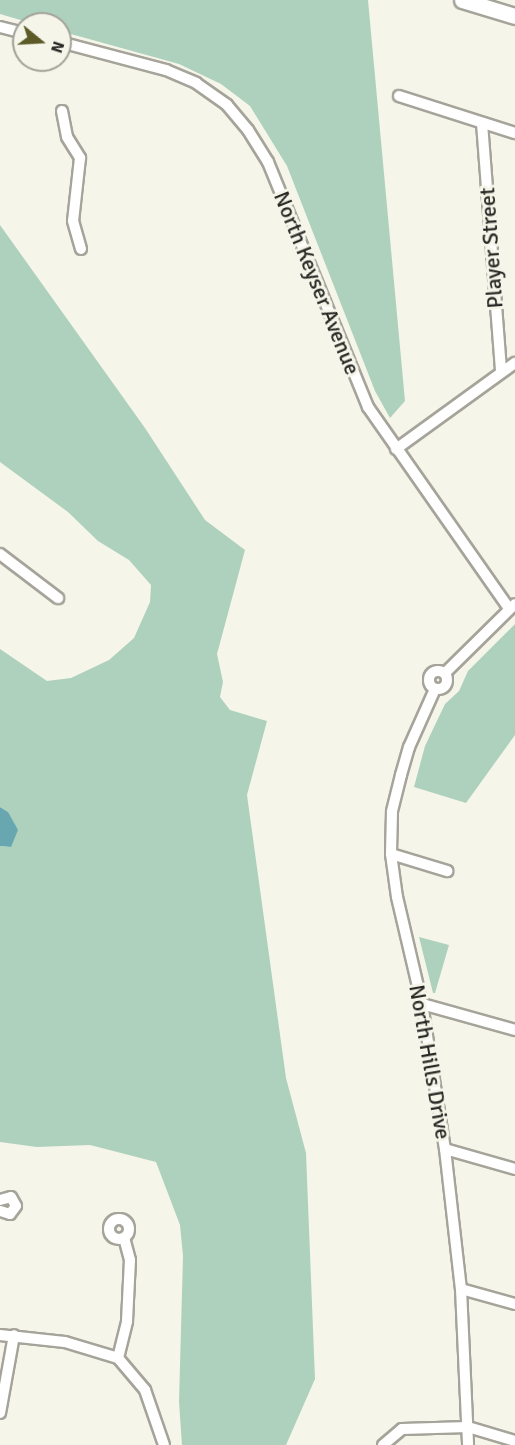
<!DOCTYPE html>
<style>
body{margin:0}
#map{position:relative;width:515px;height:1445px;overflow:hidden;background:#f6f5ea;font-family:Signika,sans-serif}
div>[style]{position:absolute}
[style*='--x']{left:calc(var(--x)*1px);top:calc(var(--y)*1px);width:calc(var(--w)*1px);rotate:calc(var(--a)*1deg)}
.green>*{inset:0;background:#aed1bd}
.water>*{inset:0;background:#68a7af}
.roads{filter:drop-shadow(2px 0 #a6a49a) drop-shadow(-2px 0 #a6a49a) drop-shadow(0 2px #a6a49a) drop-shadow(0 -2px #a6a49a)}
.street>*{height:10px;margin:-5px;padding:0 5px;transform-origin:5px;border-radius:5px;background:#fff}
.street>.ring{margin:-5px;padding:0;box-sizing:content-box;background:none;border:10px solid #fff;border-radius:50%}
.secondary>*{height:15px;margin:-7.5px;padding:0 7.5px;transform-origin:7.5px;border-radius:7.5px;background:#fff}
span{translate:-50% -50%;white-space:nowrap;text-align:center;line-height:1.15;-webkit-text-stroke:6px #f6f5ea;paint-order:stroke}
.street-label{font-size:22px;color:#272723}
.north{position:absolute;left:12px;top:12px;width:60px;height:60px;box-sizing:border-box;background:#f6f5ea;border:2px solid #a3a39a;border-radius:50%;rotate:108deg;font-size:16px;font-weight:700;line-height:24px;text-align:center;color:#272723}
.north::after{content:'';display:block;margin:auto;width:21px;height:27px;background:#5c5b28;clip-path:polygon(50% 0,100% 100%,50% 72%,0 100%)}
</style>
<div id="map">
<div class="green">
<div style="clip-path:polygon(0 0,368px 0,405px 401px,390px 418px,375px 391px,287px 166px,250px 106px,221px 84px,179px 64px,60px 31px,60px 24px,34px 24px,0 14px)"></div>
<div style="clip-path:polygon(0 225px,145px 428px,205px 520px,245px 550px,217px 654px,223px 682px,220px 697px,230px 710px,267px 721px,247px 795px,286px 1078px,306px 1153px,315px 1379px,286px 1445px,182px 1445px,179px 1402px,183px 1256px,180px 1225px,156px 1162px,90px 1145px,37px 1147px,0 1142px,0 846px,11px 847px,8px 812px,0 807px,0 649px,47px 681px,71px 678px,109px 660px,134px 638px,150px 602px,151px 585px,129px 560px,98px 541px,68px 512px,0 462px)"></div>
<div style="clip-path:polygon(515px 624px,515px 735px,466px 803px,414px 787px,425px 746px,445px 704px,459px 691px,468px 671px)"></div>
<div style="clip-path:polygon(419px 937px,449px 945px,435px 993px,433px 993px)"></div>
</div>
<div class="water">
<div style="clip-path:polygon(0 807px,8px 812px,18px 830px,11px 847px,0 846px)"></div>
</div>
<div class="roads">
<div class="street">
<div style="--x:0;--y:27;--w:25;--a:14"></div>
<div style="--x:60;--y:42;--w:110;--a:14.8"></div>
<div style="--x:166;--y:70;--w:33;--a:23"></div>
<div style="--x:196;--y:83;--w:38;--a:35"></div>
<div style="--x:227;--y:105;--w:33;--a:50"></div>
<div style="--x:248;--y:130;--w:38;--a:58"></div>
<div style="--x:268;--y:162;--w:265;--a:67.8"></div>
<div style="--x:368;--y:407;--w:246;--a:55"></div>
<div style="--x:399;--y:96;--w:122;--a:17.7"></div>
<div style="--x:62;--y:111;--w:26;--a:79"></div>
<div style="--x:67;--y:137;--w:25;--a:58"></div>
<div style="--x:80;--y:158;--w:63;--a:96.3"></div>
<div style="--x:73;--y:221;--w:29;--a:74"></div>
<div style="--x:482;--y:123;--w:250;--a:85.6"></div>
<div style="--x:396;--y:449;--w:147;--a:-35.9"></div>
<div style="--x:0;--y:554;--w:73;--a:37.2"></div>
<div class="ring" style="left:429px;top:671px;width:8px;height:8px"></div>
<div style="--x:445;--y:673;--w:98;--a:-44.6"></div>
<div style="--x:435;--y:689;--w:64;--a:114.1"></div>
<div style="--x:409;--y:747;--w:29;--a:106"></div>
<div style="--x:401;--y:775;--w:38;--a:104"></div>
<div style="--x:392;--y:812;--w:42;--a:91.4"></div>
<div style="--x:391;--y:854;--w:43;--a:82.1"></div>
<div style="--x:397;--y:897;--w:110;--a:76.8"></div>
<div style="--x:422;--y:1004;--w:147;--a:81"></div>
<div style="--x:445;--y:1149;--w:141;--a:83.5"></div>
<div style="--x:461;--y:1289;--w:156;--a:87.4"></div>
<div style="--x:391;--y:854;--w:59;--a:16.9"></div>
<div style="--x:422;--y:1004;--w:97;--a:15.6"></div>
<div style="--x:445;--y:1149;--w:73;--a:15.9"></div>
<div style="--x:0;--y:1200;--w:11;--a:-15"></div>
<div style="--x:11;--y:1197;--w:10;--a:61"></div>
<div style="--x:16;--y:1206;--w:10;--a:127"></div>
<div style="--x:10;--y:1214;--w:10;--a:-163"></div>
<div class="ring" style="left:109px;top:1219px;width:10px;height:10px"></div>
<div style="--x:461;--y:1289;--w:56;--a:15.5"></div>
<div style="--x:0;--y:1335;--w:65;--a:6.1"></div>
<div style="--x:65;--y:1342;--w:55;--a:16.8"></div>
<div style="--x:118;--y:1358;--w:42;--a:49.8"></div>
<div style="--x:145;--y:1390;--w:58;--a:70.9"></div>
<div style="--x:118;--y:1358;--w:38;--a:-76"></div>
<div style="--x:127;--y:1321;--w:61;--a:-87.2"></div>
<div style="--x:130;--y:1260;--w:23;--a:-105"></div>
<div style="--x:0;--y:1413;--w:79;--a:-79.8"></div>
<div style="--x:383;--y:1445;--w:25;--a:-40"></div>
<div style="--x:402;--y:1429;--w:66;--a:-1.7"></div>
<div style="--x:468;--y:1427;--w:49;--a:16.6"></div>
</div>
<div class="secondary">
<div style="--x:462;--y:0;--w:55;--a:16.8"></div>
</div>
</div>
<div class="street-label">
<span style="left:491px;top:248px;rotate:-94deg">Player Street</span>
<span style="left:317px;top:283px;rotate:68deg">North Keyser Avenue</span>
<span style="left:430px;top:1062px;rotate:80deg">North Hills Drive</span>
</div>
<div class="north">N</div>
</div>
